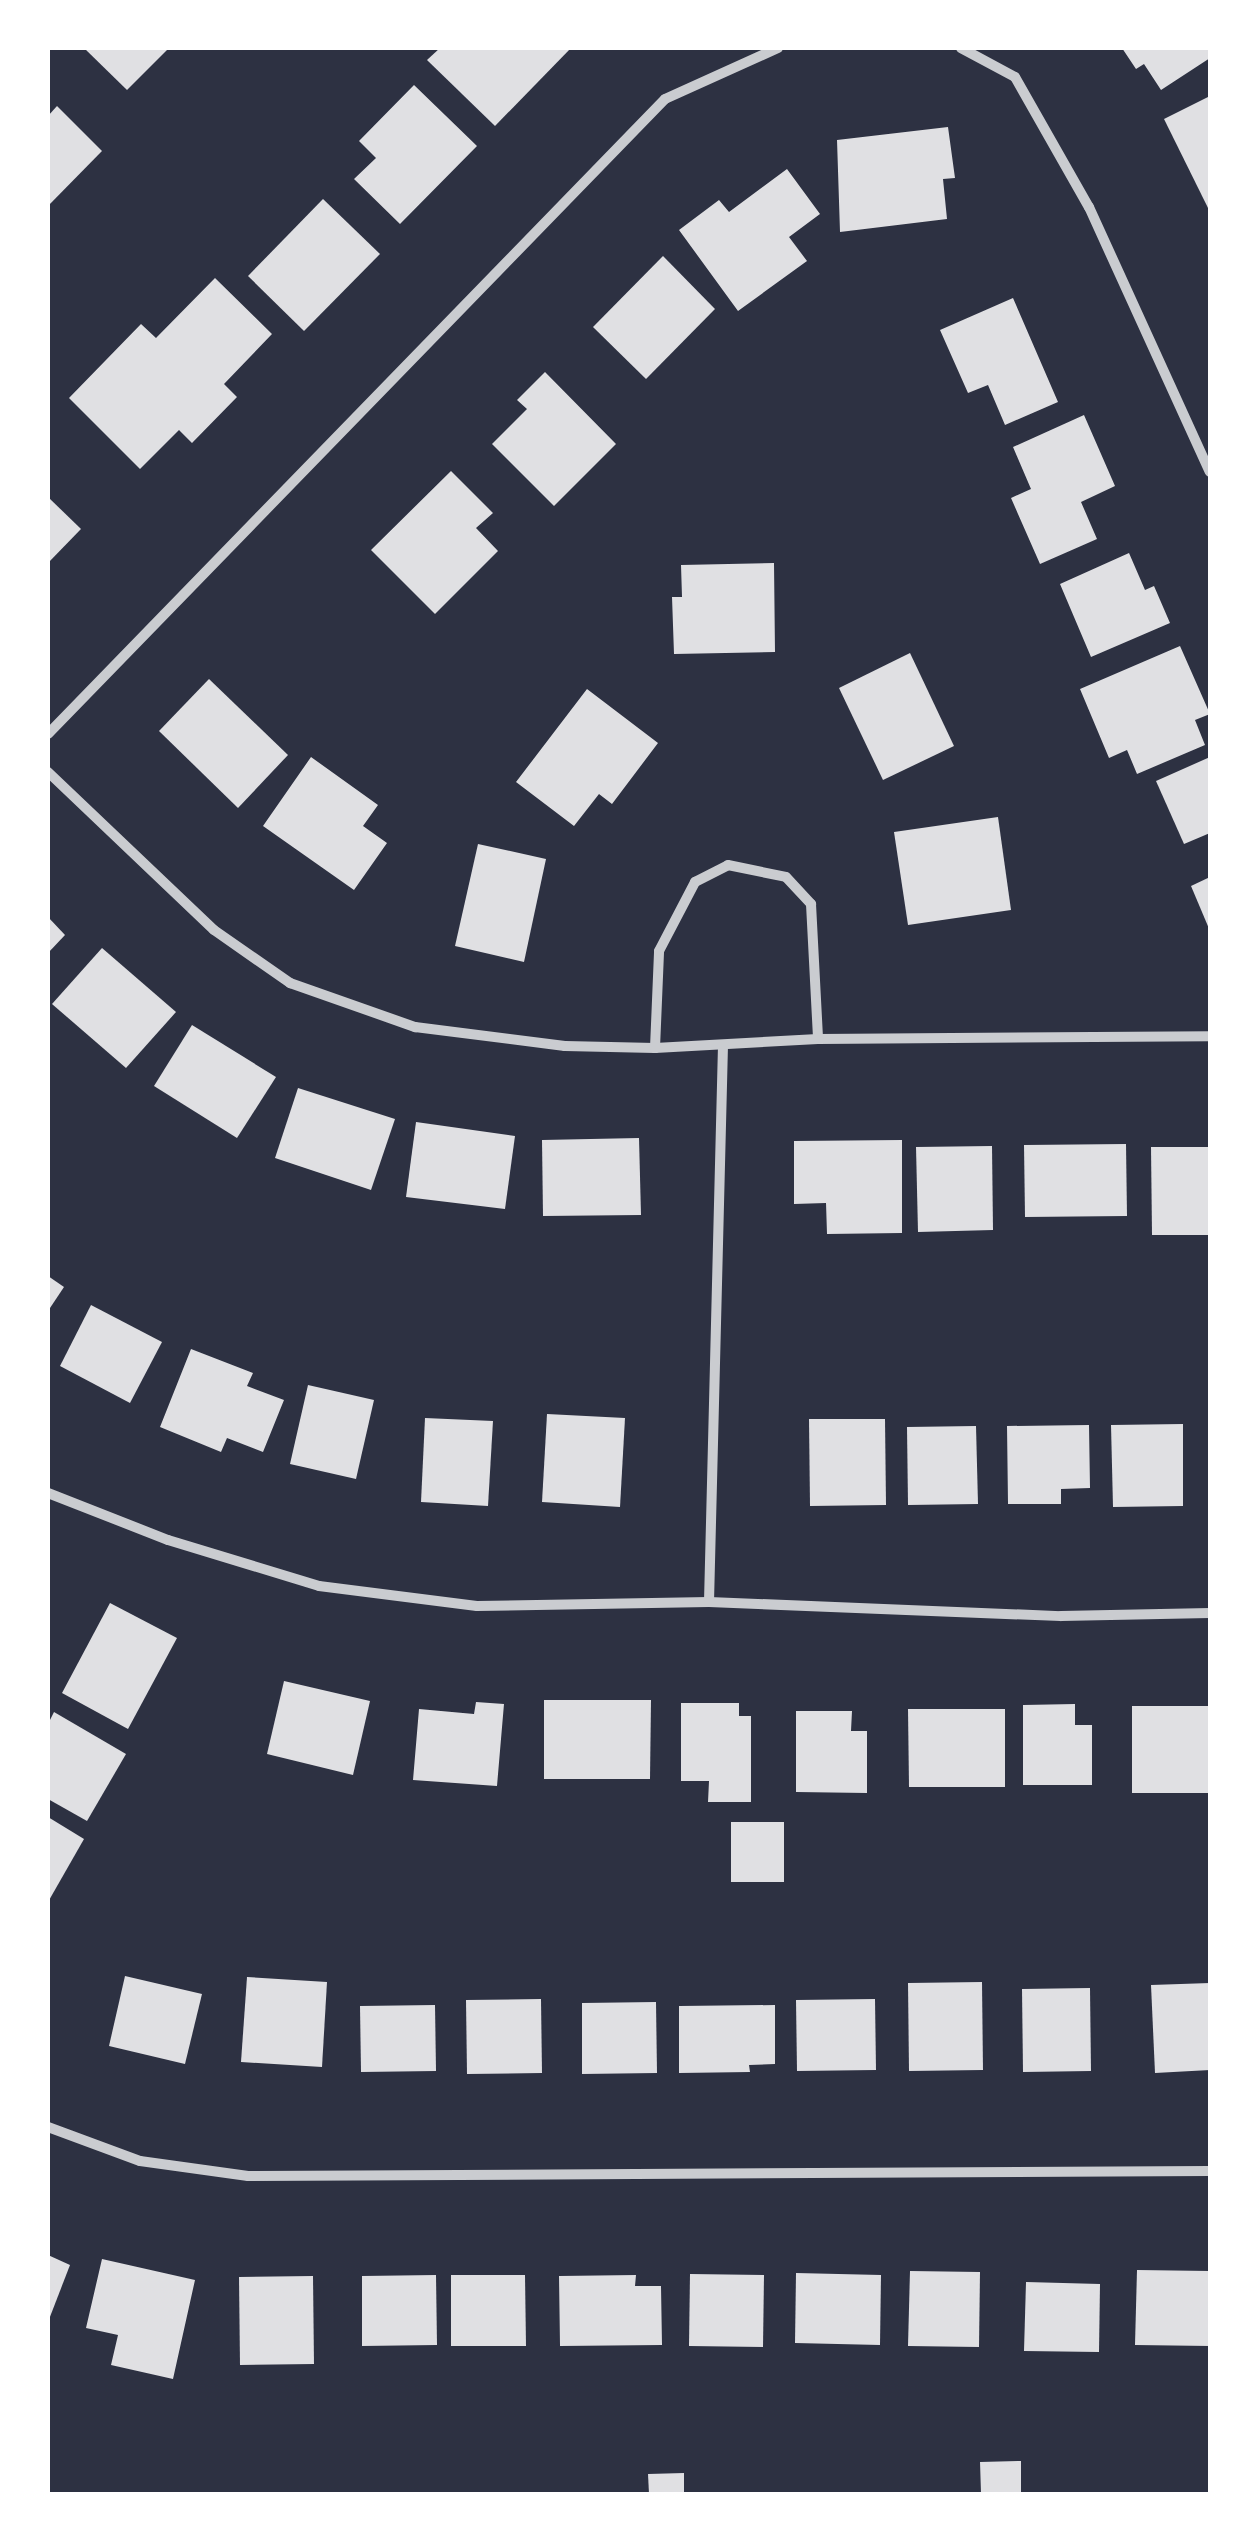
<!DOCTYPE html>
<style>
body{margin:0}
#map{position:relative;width:1258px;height:2542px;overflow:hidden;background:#2d3142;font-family:"Titillium Web",sans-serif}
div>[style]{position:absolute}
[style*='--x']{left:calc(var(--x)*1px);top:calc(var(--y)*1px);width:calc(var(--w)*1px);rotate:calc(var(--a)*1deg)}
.building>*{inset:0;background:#e0e0e3}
.minor>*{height:10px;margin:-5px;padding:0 5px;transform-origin:5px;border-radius:5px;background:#caccd0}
span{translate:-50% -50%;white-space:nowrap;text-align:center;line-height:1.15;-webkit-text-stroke:10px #fff;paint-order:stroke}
.frame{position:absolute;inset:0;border:50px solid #fff;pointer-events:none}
</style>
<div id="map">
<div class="building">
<div style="clip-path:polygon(84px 48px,169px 48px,127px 90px)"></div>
<div style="clip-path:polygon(440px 48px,571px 48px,495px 126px,427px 60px)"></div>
<div style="clip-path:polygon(1122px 48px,1210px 48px,1210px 58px,1161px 90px,1144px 64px,1136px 69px)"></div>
<div style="clip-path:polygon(414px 85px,477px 146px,400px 224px,354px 179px,376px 158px,359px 141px)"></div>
<div style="clip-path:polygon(1210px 96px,1210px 212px,1164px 119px)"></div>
<div style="clip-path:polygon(57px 106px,102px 151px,48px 206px,48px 116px)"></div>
<div style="clip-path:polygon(948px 127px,955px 178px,943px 179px,947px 219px,840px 232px,837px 140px)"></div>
<div style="clip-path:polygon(787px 169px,820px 214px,789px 237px,807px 261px,738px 311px,679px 230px,719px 200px,729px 212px)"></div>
<div style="clip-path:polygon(323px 199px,380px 254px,304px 331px,248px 276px)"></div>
<div style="clip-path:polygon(663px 256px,715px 309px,646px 379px,593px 327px)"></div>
<div style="clip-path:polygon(215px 278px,272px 334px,224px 384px,237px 397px,192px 443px,179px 430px,140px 469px,69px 398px,141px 324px,156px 338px)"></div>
<div style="clip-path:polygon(1013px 298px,1058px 402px,1005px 425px,988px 385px,968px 393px,940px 330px)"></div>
<div style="clip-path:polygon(545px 372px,616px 444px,554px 506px,492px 444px,527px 409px,517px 400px)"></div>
<div style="clip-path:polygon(1084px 415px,1115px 486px,1081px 502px,1097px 539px,1040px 564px,1011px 498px,1031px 489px,1013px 447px)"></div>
<div style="clip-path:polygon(451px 471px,493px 513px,476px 528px,498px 551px,435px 614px,371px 550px)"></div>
<div style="clip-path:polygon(48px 497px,81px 529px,48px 563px)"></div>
<div style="clip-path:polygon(1129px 553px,1145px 590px,1154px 586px,1170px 623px,1091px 657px,1060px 584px)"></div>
<div style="clip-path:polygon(774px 563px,775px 652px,674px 654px,672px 597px,682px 597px,681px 565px)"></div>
<div style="clip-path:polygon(1180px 646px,1210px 714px,1195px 720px,1205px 745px,1137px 774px,1127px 750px,1109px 758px,1080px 689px)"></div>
<div style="clip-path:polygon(910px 653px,954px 746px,883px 780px,839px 688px)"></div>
<div style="clip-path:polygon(209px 679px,288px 755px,238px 808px,159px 731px)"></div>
<div style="clip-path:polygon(587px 689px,658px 743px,612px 804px,599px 794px,574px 826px,516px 782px)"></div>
<div style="clip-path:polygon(311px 757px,378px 805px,363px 826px,387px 843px,354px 890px,263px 826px)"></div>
<div style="clip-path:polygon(1210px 757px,1210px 833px,1184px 844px,1156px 781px)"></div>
<div style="clip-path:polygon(998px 817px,1011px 910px,908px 925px,894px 832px)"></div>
<div style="clip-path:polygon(478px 844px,546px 859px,524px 962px,455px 946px)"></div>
<div style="clip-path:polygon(1210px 877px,1210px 931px,1191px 886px)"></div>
<div style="clip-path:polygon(48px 917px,65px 935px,48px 953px)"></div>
<div style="clip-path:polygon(102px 948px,176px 1012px,126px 1068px,52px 1004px)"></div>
<div style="clip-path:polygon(192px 1025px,276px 1077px,237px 1138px,154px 1086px)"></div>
<div style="clip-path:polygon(298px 1088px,395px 1119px,371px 1190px,275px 1158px)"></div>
<div style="clip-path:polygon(416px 1122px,515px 1136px,505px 1209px,406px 1197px)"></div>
<div style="clip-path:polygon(639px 1138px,641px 1215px,543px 1216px,542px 1140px)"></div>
<div style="clip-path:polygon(902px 1140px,902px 1233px,827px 1234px,826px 1203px,794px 1204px,794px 1141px)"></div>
<div style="clip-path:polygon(1126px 1144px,1127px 1216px,1025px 1217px,1024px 1145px)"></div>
<div style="clip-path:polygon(992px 1146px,993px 1230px,918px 1232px,916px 1147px)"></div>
<div style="clip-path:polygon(1151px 1147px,1210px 1147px,1210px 1235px,1152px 1235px)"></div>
<div style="clip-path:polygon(48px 1276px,64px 1287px,48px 1311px)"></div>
<div style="clip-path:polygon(91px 1305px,162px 1342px,130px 1403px,60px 1366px)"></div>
<div style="clip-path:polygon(191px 1349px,253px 1373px,247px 1386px,284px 1400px,263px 1452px,227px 1438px,221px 1452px,160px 1427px)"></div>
<div style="clip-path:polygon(308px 1385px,374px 1400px,356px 1479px,290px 1464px)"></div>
<div style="clip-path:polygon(547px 1414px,625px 1418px,620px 1507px,542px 1502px)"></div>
<div style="clip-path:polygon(425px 1418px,493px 1421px,488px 1506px,421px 1502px)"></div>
<div style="clip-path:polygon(809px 1419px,885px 1419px,886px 1505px,810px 1506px)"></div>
<div style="clip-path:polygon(1183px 1424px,1183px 1506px,1113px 1507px,1111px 1425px)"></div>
<div style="clip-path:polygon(1089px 1425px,1090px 1488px,1061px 1489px,1061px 1504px,1008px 1504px,1007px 1426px)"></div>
<div style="clip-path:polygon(976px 1426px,978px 1504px,908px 1505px,907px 1427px)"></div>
<div style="clip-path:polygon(110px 1603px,177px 1638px,128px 1729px,62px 1693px)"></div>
<div style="clip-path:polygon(284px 1681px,370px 1701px,353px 1775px,267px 1754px)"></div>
<div style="clip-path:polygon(544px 1700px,651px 1700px,650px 1779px,544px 1779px)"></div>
<div style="clip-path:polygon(476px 1702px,504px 1704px,497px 1786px,413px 1780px,419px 1709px,474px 1714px)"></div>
<div style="clip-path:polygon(681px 1703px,739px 1703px,739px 1716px,751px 1716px,751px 1802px,708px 1802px,709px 1781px,681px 1781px)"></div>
<div style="clip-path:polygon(1075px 1704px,1075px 1725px,1092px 1725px,1092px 1785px,1023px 1785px,1023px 1705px)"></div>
<div style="clip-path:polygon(1132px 1706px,1208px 1706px,1208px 1793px,1132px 1793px)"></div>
<div style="clip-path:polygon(908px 1709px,1005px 1709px,1005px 1787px,909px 1787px)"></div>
<div style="clip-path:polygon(796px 1711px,852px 1711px,851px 1731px,867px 1731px,867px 1793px,796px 1792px)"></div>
<div style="clip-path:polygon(54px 1712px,126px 1754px,87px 1821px,48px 1799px,48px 1724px)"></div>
<div style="clip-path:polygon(48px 1817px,84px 1839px,48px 1902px)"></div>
<div style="clip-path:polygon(731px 1822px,784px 1822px,784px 1882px,731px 1882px)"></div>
<div style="clip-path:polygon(125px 1976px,202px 1994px,185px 2064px,109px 2046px)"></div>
<div style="clip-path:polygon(247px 1977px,327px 1982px,322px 2067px,241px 2062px)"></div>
<div style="clip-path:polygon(982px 1982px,983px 2070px,909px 2071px,908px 1983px)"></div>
<div style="clip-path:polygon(1210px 1983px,1210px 2070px,1155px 2073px,1151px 1985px)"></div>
<div style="clip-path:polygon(1090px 1988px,1091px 2071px,1023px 2072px,1022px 1989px)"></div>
<div style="clip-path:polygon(541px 1999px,542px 2073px,467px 2074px,466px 2000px)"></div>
<div style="clip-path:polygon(875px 1999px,876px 2070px,797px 2071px,796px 2000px)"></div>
<div style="clip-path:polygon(656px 2002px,657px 2073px,582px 2074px,582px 2003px)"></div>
<div style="clip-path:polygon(435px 2005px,436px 2071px,361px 2072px,360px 2006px)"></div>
<div style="clip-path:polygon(775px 2005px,775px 2064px,749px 2065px,750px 2072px,679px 2073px,679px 2006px)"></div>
<div style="clip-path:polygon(48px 2255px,70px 2265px,48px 2322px)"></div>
<div style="clip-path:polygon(102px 2259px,195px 2280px,173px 2379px,111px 2365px,118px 2335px,86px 2328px)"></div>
<div style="clip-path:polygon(1137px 2270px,1210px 2271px,1210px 2346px,1135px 2345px)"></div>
<div style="clip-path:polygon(910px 2271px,980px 2272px,979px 2347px,908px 2346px)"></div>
<div style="clip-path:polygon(796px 2273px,881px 2275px,880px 2345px,795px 2343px)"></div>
<div style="clip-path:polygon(690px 2274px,764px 2275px,763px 2347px,689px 2346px)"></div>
<div style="clip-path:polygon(436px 2275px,437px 2345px,362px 2346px,362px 2276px)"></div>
<div style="clip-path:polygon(451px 2275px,525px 2275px,526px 2346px,451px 2346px)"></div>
<div style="clip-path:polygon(636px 2275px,635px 2286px,661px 2286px,662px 2345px,560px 2346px,559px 2276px)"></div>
<div style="clip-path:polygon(313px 2276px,314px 2364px,240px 2365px,239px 2277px)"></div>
<div style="clip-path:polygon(1026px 2282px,1100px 2284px,1099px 2352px,1024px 2351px)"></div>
<div style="clip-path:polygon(1021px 2461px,1021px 2494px,981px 2494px,980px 2462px)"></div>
<div style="clip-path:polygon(684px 2473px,684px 2494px,649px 2494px,648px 2474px)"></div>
</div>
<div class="minor">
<div style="--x:961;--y:48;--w:61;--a:28.2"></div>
<div style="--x:1015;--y:77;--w:150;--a:60.4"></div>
<div style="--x:1089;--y:207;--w:291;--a:65.5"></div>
<div style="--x:48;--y:734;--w:885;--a:-45.82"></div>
<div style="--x:665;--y:99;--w:124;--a:-24.3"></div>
<div style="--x:48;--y:772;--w:229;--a:43.6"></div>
<div style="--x:214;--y:930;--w:93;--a:34.9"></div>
<div style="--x:290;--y:983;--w:133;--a:19.4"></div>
<div style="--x:415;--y:1027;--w:151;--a:7.2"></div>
<div style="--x:565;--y:1046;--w:90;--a:1.3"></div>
<div style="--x:655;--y:1048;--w:163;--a:-3.2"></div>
<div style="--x:818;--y:1039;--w:392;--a:-0.4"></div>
<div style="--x:655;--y:1048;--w:97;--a:-87.6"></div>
<div style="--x:659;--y:951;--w:78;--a:-62.4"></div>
<div style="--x:695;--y:882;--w:37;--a:-27"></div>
<div style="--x:728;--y:865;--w:59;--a:11.7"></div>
<div style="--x:786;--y:877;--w:37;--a:47"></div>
<div style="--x:811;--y:904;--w:135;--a:87"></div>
<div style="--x:48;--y:1493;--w:129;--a:21.4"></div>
<div style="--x:168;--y:1540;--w:158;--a:16.9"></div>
<div style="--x:319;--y:1586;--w:159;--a:7.2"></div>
<div style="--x:477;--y:1606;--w:232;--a:-1"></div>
<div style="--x:709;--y:1602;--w:352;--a:2.3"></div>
<div style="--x:1061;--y:1616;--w:149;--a:-1.2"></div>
<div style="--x:709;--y:1602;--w:556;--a:-88.56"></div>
<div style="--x:48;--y:2127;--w:98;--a:20.3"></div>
<div style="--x:140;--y:2161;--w:109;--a:7.9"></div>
<div style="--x:248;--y:2176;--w:962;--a:-0.3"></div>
</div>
<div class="frame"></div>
</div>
